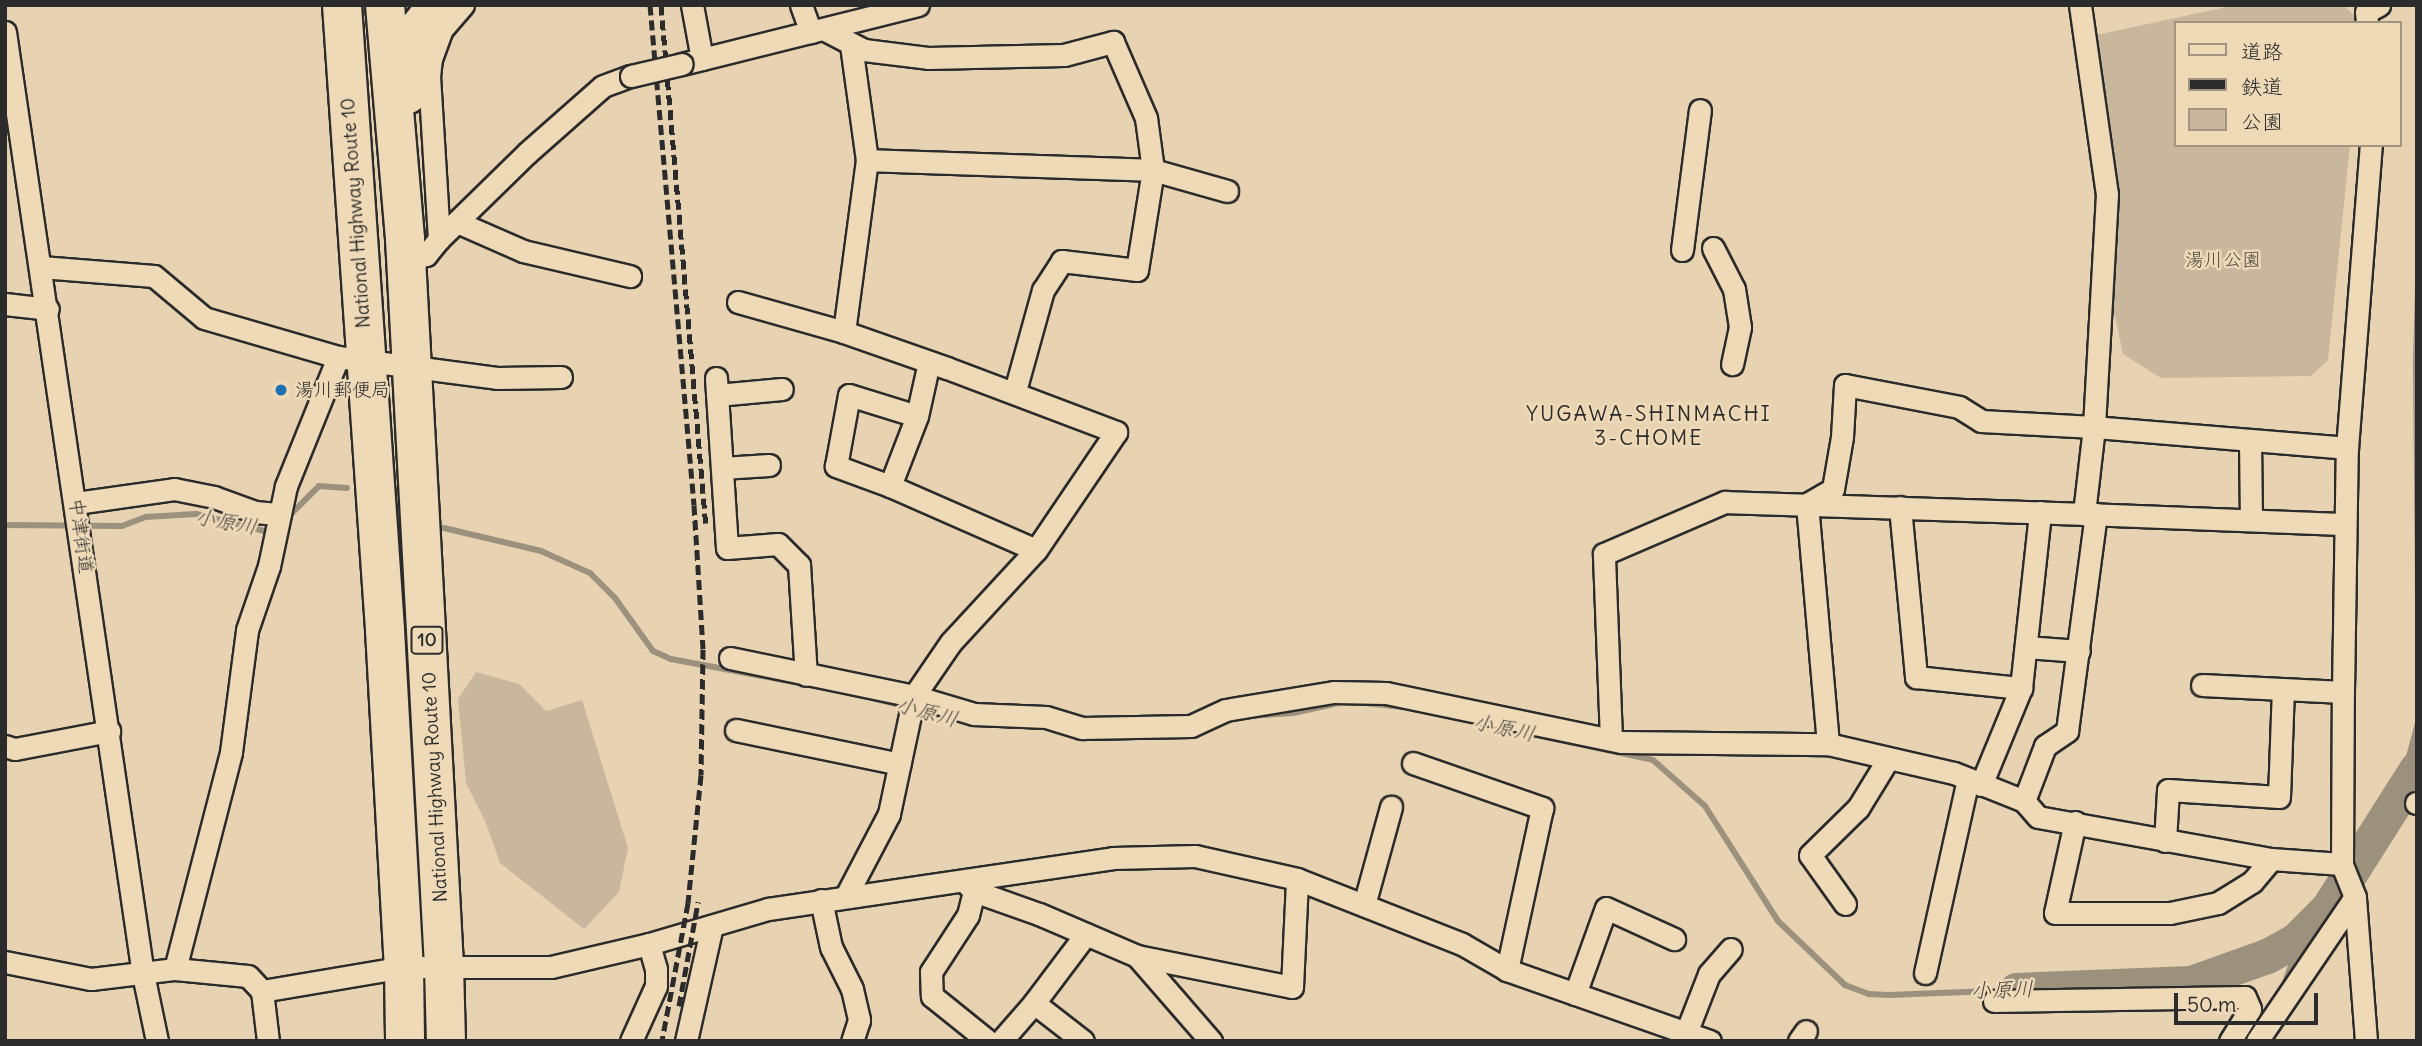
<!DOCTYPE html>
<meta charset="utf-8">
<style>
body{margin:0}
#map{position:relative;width:2422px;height:1046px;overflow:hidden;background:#e7d3b2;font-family:Delius,"Klee One",sans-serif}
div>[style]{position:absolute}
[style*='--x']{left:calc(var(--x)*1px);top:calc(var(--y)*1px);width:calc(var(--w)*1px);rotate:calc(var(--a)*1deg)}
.green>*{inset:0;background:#c8b79c}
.water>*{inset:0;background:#9c917d}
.stream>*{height:6px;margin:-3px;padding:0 3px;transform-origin:3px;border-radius:3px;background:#9c917d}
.river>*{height:35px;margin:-17.5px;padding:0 17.5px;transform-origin:17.5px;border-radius:17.5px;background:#9c917d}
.roads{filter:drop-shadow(2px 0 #2b2b2b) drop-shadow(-2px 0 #2b2b2b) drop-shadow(0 2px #2b2b2b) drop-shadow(0 -2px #2b2b2b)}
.street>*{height:21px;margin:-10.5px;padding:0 10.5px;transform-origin:10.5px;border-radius:10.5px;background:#efdab8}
.highway>*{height:38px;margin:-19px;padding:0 19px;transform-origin:19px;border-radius:19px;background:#efdab8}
.rail>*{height:5px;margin-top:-2.5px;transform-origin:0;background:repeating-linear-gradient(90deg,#2b2b2b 0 10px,transparent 0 15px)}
.bridges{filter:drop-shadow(2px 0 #2b2b2b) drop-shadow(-2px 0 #2b2b2b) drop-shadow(0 2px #2b2b2b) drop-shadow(0 -2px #2b2b2b)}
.street-bridge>*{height:21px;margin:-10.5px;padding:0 10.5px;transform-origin:10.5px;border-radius:10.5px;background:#efdab8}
.dots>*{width:19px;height:19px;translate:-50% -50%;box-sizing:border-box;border:4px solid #efdab8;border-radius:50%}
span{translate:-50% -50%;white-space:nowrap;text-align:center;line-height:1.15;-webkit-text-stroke:5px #efdab8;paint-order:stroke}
.shield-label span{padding:2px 5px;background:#efdab8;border:2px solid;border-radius:5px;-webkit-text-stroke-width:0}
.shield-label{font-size:18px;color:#2b2b2b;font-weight:700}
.street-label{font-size:19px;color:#2b2b2b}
.park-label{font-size:19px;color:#4a4742}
.poi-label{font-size:19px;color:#2b2b2b}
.left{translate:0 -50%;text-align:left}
.neighbourhood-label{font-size:21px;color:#2b2b2b;letter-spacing:2px}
.water-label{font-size:21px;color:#474440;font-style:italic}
.frame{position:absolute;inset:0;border:7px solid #2b2b2b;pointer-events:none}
.legend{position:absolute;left:2174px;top:21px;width:228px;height:126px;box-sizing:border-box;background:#efdab8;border:2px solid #a19480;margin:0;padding:9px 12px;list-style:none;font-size:21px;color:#2b2b2b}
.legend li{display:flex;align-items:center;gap:14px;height:35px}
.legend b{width:35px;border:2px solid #a19480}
.scale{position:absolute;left:2174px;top:993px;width:144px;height:32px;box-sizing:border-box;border:4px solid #2b2b2b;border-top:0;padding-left:9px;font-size:21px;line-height:24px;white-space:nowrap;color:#2b2b2b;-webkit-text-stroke:5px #efdab8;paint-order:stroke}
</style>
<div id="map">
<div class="green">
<div style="clip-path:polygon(2236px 5px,2343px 5px,2354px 15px,2354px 23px,2175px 23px,2175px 145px,2350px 145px,2328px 360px,2311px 376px,2161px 378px,2123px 354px,2107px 278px,2113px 202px,2096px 35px)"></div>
<div style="clip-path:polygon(476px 672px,519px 684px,546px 711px,582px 700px,628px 848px,619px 892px,584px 929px,500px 863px,486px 823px,466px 783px,458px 699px)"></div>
</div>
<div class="water">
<div style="clip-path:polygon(2417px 204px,2417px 777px,2409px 781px,2402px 771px,2416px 719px,2413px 362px)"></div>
</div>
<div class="stream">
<div style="--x:284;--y:521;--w:49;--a:-45"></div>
<div style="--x:319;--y:486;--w:28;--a:4"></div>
<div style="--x:5;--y:525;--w:117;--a:0.5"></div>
<div style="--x:122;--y:526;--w:26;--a:-21"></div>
<div style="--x:146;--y:517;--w:50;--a:-3.4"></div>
<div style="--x:196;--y:514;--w:70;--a:14"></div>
<div style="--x:264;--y:531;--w:8;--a:-30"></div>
<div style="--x:444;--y:528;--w:100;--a:13.3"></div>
<div style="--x:541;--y:551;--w:54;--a:24.2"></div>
<div style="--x:590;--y:573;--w:35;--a:45"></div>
<div style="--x:615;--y:598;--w:65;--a:54.4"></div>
<div style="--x:653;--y:651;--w:20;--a:24"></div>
<div style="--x:671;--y:659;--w:152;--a:10.6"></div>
<div style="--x:872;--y:698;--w:107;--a:14"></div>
<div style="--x:1365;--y:703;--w:38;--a:6"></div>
<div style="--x:1248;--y:716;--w:45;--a:-3.8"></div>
<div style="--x:1293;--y:713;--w:56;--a:-12.3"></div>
<div style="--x:1503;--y:728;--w:153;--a:12"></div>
<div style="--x:1653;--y:760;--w:69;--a:41.5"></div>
<div style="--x:1705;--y:806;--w:136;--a:57.6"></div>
<div style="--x:1778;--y:921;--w:93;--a:43.7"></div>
<div style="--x:1845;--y:985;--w:26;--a:21"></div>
<div style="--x:1869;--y:994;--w:20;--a:3"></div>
<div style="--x:1889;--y:995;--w:127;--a:-2.3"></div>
<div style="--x:2283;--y:988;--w:56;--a:-70.3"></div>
</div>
<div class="river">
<div style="--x:2016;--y:990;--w:175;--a:-2.3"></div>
<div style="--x:2191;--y:983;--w:81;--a:-19.6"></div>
<div style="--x:2267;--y:956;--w:33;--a:-29"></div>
<div style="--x:2296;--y:940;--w:45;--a:-45"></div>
<div style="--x:2328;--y:908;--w:166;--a:-57.6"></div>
</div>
<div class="roads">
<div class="street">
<div style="--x:692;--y:5;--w:55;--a:79.5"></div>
<div style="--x:801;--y:5;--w:29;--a:70"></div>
<div style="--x:2080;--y:5;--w:191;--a:81.9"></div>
<div style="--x:2107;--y:194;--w:233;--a:93.2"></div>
<div style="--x:2094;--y:427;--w:88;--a:96.6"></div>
<div style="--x:2084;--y:514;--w:260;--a:2.2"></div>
<div style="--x:2367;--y:23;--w:11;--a:-95"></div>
<div style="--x:2366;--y:12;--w:15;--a:-28"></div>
<div style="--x:825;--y:30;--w:44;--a:27.1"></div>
<div style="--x:864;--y:50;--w:64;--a:7.1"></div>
<div style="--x:928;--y:58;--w:136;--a:-1.3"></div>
<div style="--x:1064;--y:55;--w:51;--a:-14.9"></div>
<div style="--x:1113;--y:42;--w:83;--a:66.5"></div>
<div style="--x:1146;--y:118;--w:52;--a:82.3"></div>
<div style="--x:1153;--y:170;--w:77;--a:15.8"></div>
<div style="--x:5;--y:32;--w:952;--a:81.67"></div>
<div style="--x:143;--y:974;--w:68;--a:78.2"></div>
<div style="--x:851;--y:45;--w:116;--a:82.1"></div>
<div style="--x:682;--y:64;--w:243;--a:-14"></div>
<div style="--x:457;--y:222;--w:72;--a:23.7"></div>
<div style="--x:523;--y:251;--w:110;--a:13.2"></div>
<div style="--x:439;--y:239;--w:162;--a:-93.5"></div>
<div style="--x:429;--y:77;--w:18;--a:-84"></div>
<div style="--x:431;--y:59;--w:32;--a:-70"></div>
<div style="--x:442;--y:29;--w:32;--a:-49"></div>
<div style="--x:1713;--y:248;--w:46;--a:62.9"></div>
<div style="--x:1734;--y:289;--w:38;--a:81"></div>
<div style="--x:1740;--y:327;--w:38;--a:102"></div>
<div style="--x:1682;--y:250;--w:141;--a:-82.7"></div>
<div style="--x:406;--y:260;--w:21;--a:-14"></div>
<div style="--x:426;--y:255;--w:21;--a:-51"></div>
<div style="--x:439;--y:239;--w:123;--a:-44.3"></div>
<div style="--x:527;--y:153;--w:101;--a:-41.4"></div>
<div style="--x:603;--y:86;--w:30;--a:-20"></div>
<div style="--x:41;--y:267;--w:113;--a:4.6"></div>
<div style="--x:154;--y:276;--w:65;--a:40"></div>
<div style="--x:204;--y:318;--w:140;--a:16.2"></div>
<div style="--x:338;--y:357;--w:160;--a:7.5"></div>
<div style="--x:497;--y:378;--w:64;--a:-0.9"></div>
<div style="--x:738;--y:302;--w:110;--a:15.8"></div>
<div style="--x:844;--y:332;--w:109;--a:19.3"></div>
<div style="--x:947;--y:368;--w:181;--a:20.7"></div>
<div style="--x:1116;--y:432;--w:143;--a:124.1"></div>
<div style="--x:1036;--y:550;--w:125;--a:132.7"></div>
<div style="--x:951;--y:642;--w:65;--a:124.4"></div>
<div style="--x:914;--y:696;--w:121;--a:102"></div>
<div style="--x:889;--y:814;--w:93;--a:117.7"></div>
<div style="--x:5;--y:304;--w:43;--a:6.6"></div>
<div style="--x:844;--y:332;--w:174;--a:-82.4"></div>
<div style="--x:867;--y:160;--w:286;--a:2"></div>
<div style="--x:1153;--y:170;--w:101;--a:99.1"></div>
<div style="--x:1137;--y:270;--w:76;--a:-173.2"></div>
<div style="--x:1062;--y:261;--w:35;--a:123"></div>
<div style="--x:1043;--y:290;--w:105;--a:105.5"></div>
<div style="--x:929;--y:362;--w:55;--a:102.5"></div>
<div style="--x:917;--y:416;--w:75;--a:111.1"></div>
<div style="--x:890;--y:486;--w:159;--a:23.7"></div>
<div style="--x:716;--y:378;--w:170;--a:86.3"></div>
<div style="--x:727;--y:548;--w:51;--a:-4.5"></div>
<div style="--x:778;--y:544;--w:30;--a:45"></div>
<div style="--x:799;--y:565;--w:110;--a:86.4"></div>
<div style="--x:717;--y:395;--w:65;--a:-5.3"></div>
<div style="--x:2250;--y:440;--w:80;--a:89.3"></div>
<div style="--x:722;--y:468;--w:47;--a:-3.7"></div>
<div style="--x:890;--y:486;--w:58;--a:-159.7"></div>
<div style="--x:836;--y:466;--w:72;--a:-79.6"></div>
<div style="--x:849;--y:395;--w:71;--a:17.2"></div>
<div style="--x:76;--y:503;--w:99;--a:-8.1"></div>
<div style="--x:174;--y:489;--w:41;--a:11.3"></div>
<div style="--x:214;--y:497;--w:44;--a:20.1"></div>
<div style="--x:255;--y:512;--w:25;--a:5"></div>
<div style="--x:1900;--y:507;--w:171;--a:84.6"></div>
<div style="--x:1916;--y:677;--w:106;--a:6"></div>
<div style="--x:2026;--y:647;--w:53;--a:4.3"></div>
<div style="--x:730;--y:658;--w:188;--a:11.7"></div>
<div style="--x:914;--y:696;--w:63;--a:16.7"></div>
<div style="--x:974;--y:714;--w:72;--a:2.4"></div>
<div style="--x:1046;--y:717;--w:38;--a:17"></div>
<div style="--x:1082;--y:728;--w:109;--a:-1.1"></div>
<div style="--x:1191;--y:726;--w:38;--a:-25"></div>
<div style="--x:1226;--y:710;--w:109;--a:-9.5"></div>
<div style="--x:1334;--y:692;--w:52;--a:1.1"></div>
<div style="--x:1386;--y:693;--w:240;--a:11.8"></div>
<div style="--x:1621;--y:742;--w:207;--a:0.6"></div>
<div style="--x:1828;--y:744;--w:129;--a:13"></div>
<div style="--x:1954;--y:773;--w:75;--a:21.8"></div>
<div style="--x:2024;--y:801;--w:21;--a:49"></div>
<div style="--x:2038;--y:817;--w:237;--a:10.2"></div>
<div style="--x:2271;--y:859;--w:71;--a:4"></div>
<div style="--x:2202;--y:685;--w:141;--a:2.8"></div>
<div style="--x:736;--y:730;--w:167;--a:11.7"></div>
<div style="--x:1611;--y:739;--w:185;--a:-92.2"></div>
<div style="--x:1604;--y:554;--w:132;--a:-23.3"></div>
<div style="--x:1725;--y:502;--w:359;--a:1.9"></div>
<div style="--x:1828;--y:744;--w:241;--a:-95"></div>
<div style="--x:1807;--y:504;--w:30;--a:-30"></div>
<div style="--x:1833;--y:489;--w:53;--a:-80.2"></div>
<div style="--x:1842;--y:437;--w:52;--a:-86.7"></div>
<div style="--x:1845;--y:385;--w:116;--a:10.9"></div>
<div style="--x:1959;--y:407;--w:26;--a:32"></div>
<div style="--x:1981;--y:421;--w:113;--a:3"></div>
<div style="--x:2094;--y:427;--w:254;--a:4.7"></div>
<div style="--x:5;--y:746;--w:10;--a:17"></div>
<div style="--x:15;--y:749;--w:96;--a:-10.8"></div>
<div style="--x:1413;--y:763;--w:137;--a:19.2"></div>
<div style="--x:1542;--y:808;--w:166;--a:102.2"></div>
<div style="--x:1981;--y:785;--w:105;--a:-67.6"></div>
<div style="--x:2021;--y:688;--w:177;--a:-83.8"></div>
<div style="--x:2024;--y:801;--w:59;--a:-69.1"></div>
<div style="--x:2045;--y:746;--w:27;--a:-34"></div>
<div style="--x:2067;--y:731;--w:219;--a:-82.4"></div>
<div style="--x:2416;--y:803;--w:1;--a:0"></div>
<div style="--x:2075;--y:822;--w:93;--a:102.4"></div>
<div style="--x:2055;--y:913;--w:115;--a:0"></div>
<div style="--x:2170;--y:913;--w:49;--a:-11.8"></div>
<div style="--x:2218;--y:903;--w:40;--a:-32"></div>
<div style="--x:2252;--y:882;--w:30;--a:-50"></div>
<div style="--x:2165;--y:841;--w:51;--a:-86.6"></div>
<div style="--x:2168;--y:790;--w:111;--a:3.6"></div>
<div style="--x:2279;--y:797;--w:108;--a:-87.9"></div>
<div style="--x:965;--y:882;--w:13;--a:45"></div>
<div style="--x:974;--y:891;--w:69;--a:19.5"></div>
<div style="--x:1039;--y:914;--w:107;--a:23.2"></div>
<div style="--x:1137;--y:956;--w:158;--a:11.3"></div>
<div style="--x:1292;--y:987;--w:108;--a:-87.3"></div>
<div style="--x:974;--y:891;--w:25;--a:104"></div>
<div style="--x:968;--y:915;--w:68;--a:123"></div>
<div style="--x:931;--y:972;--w:24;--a:88"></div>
<div style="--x:932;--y:996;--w:72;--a:38.8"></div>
<div style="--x:821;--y:900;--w:48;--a:78"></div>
<div style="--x:831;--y:947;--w:47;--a:63.4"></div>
<div style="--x:852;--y:989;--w:32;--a:77"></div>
<div style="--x:859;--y:1020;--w:22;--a:108"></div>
<div style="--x:1845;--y:904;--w:60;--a:-125.5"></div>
<div style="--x:1810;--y:855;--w:67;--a:-44.4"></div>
<div style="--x:1858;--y:808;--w:57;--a:-58.5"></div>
<div style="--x:1364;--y:905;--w:102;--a:-74.6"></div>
<div style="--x:1137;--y:956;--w:113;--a:49"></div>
<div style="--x:5;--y:962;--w:88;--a:11.2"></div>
<div style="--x:91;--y:979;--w:85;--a:-6.8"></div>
<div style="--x:175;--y:969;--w:73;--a:5.5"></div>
<div style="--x:248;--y:976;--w:21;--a:47"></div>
<div style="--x:262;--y:991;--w:144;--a:-9.6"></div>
<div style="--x:404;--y:967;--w:147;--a:0"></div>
<div style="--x:551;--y:967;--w:101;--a:-13.2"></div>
<div style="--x:649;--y:944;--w:124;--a:-16.4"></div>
<div style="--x:768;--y:909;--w:349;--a:-8.4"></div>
<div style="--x:1113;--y:858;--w:82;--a:-1.4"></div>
<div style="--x:1195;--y:856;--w:105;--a:12.7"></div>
<div style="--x:1297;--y:879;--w:177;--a:21.5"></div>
<div style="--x:1462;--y:944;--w:52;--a:30"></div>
<div style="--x:1507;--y:970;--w:215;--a:19.3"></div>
<div style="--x:175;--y:969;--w:224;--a:-75.5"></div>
<div style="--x:231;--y:752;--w:123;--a:-82.5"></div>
<div style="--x:247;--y:630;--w:68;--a:-71"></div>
<div style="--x:269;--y:566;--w:82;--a:-78"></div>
<div style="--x:286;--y:486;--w:139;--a:-68"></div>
<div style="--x:1925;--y:973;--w:199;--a:-77.5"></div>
<div style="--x:262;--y:991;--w:50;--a:83.2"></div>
<div style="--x:1575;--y:994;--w:91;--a:-70.2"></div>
<div style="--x:1606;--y:908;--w:75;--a:24.5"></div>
<div style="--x:1994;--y:1001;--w:251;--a:-0.9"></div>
<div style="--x:2245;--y:997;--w:13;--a:67"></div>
<div style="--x:2250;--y:1009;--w:38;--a:122"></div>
<div style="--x:1034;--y:1003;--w:62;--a:37.8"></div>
<div style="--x:1686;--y:1033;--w:63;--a:-68.7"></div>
<div style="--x:1709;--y:974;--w:33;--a:-49"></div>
<div style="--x:631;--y:1041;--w:60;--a:-65.6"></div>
<div style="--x:656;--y:986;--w:17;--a:-90"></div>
<div style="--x:656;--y:969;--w:26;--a:-106"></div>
<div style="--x:686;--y:1041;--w:118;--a:-77.3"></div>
<div style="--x:1001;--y:1041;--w:50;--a:-49"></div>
<div style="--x:1034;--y:1003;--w:86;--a:-53"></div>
<div style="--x:1799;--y:1041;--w:12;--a:-55"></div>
<div style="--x:2257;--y:1041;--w:174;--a:-55.8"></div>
<div style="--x:2366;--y:1041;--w:144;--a:-94.4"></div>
<div style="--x:2355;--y:897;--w:35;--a:-112"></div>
<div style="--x:2342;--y:864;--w:172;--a:-89.7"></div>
<div style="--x:2343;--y:692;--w:244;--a:-89.1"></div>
<div style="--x:2347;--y:448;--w:304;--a:-85.5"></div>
</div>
<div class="highway">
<div style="--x:342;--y:5;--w:626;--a:86.06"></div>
<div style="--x:385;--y:630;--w:338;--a:86.8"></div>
<div style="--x:404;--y:967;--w:74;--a:89.2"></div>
<div style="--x:385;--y:5;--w:235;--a:85.1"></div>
<div style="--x:405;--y:239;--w:728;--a:86.93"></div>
<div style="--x:444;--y:966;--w:75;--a:88.5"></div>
<div style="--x:408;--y:94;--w:44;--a:-84.8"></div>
<div style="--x:412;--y:50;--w:24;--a:-71"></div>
<div style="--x:420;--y:27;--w:28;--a:-52"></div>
</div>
</div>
<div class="rail">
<div style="--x:650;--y:5;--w:502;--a:84.97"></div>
<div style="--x:694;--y:505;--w:144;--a:86.4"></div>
<div style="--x:703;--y:649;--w:126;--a:90.9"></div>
<div style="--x:701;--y:775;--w:129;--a:95.8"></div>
<div style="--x:688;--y:903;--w:140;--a:100.7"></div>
<div style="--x:661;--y:5;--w:525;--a:85.08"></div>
<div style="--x:679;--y:1006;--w:106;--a:-79.6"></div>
</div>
<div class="bridges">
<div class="street-bridge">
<div style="--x:631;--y:76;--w:52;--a:-13.2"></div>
</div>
</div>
<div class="dots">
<div style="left:281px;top:390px;background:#1f6fb2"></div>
</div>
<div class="shield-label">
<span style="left:427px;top:640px">10</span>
</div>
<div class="street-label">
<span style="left:356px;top:213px;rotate:-94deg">National Highway Route 10</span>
<span style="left:81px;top:536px;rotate:82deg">中津街道</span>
<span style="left:435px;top:787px;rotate:-93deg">National Highway Route 10</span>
</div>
<div class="park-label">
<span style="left:2223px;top:260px">湯川公園</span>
</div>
<div class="poi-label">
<span class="left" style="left:295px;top:390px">湯川郵便局</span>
</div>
<div class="neighbourhood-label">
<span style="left:1649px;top:426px">YUGAWA-SHINMACHI<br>3-CHOME</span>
</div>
<div class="water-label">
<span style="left:226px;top:522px;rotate:10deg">小原川</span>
<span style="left:927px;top:712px;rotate:15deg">小原川</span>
<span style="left:1504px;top:728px;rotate:12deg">小原川</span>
<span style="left:2002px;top:990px;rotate:-2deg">小原川</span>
</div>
<div class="frame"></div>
<ul class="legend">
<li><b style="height:9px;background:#efdab8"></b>道路</li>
<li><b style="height:9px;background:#2b2b2b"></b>鉄道</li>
<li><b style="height:19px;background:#c8b79c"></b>公園</li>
</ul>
<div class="scale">50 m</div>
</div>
